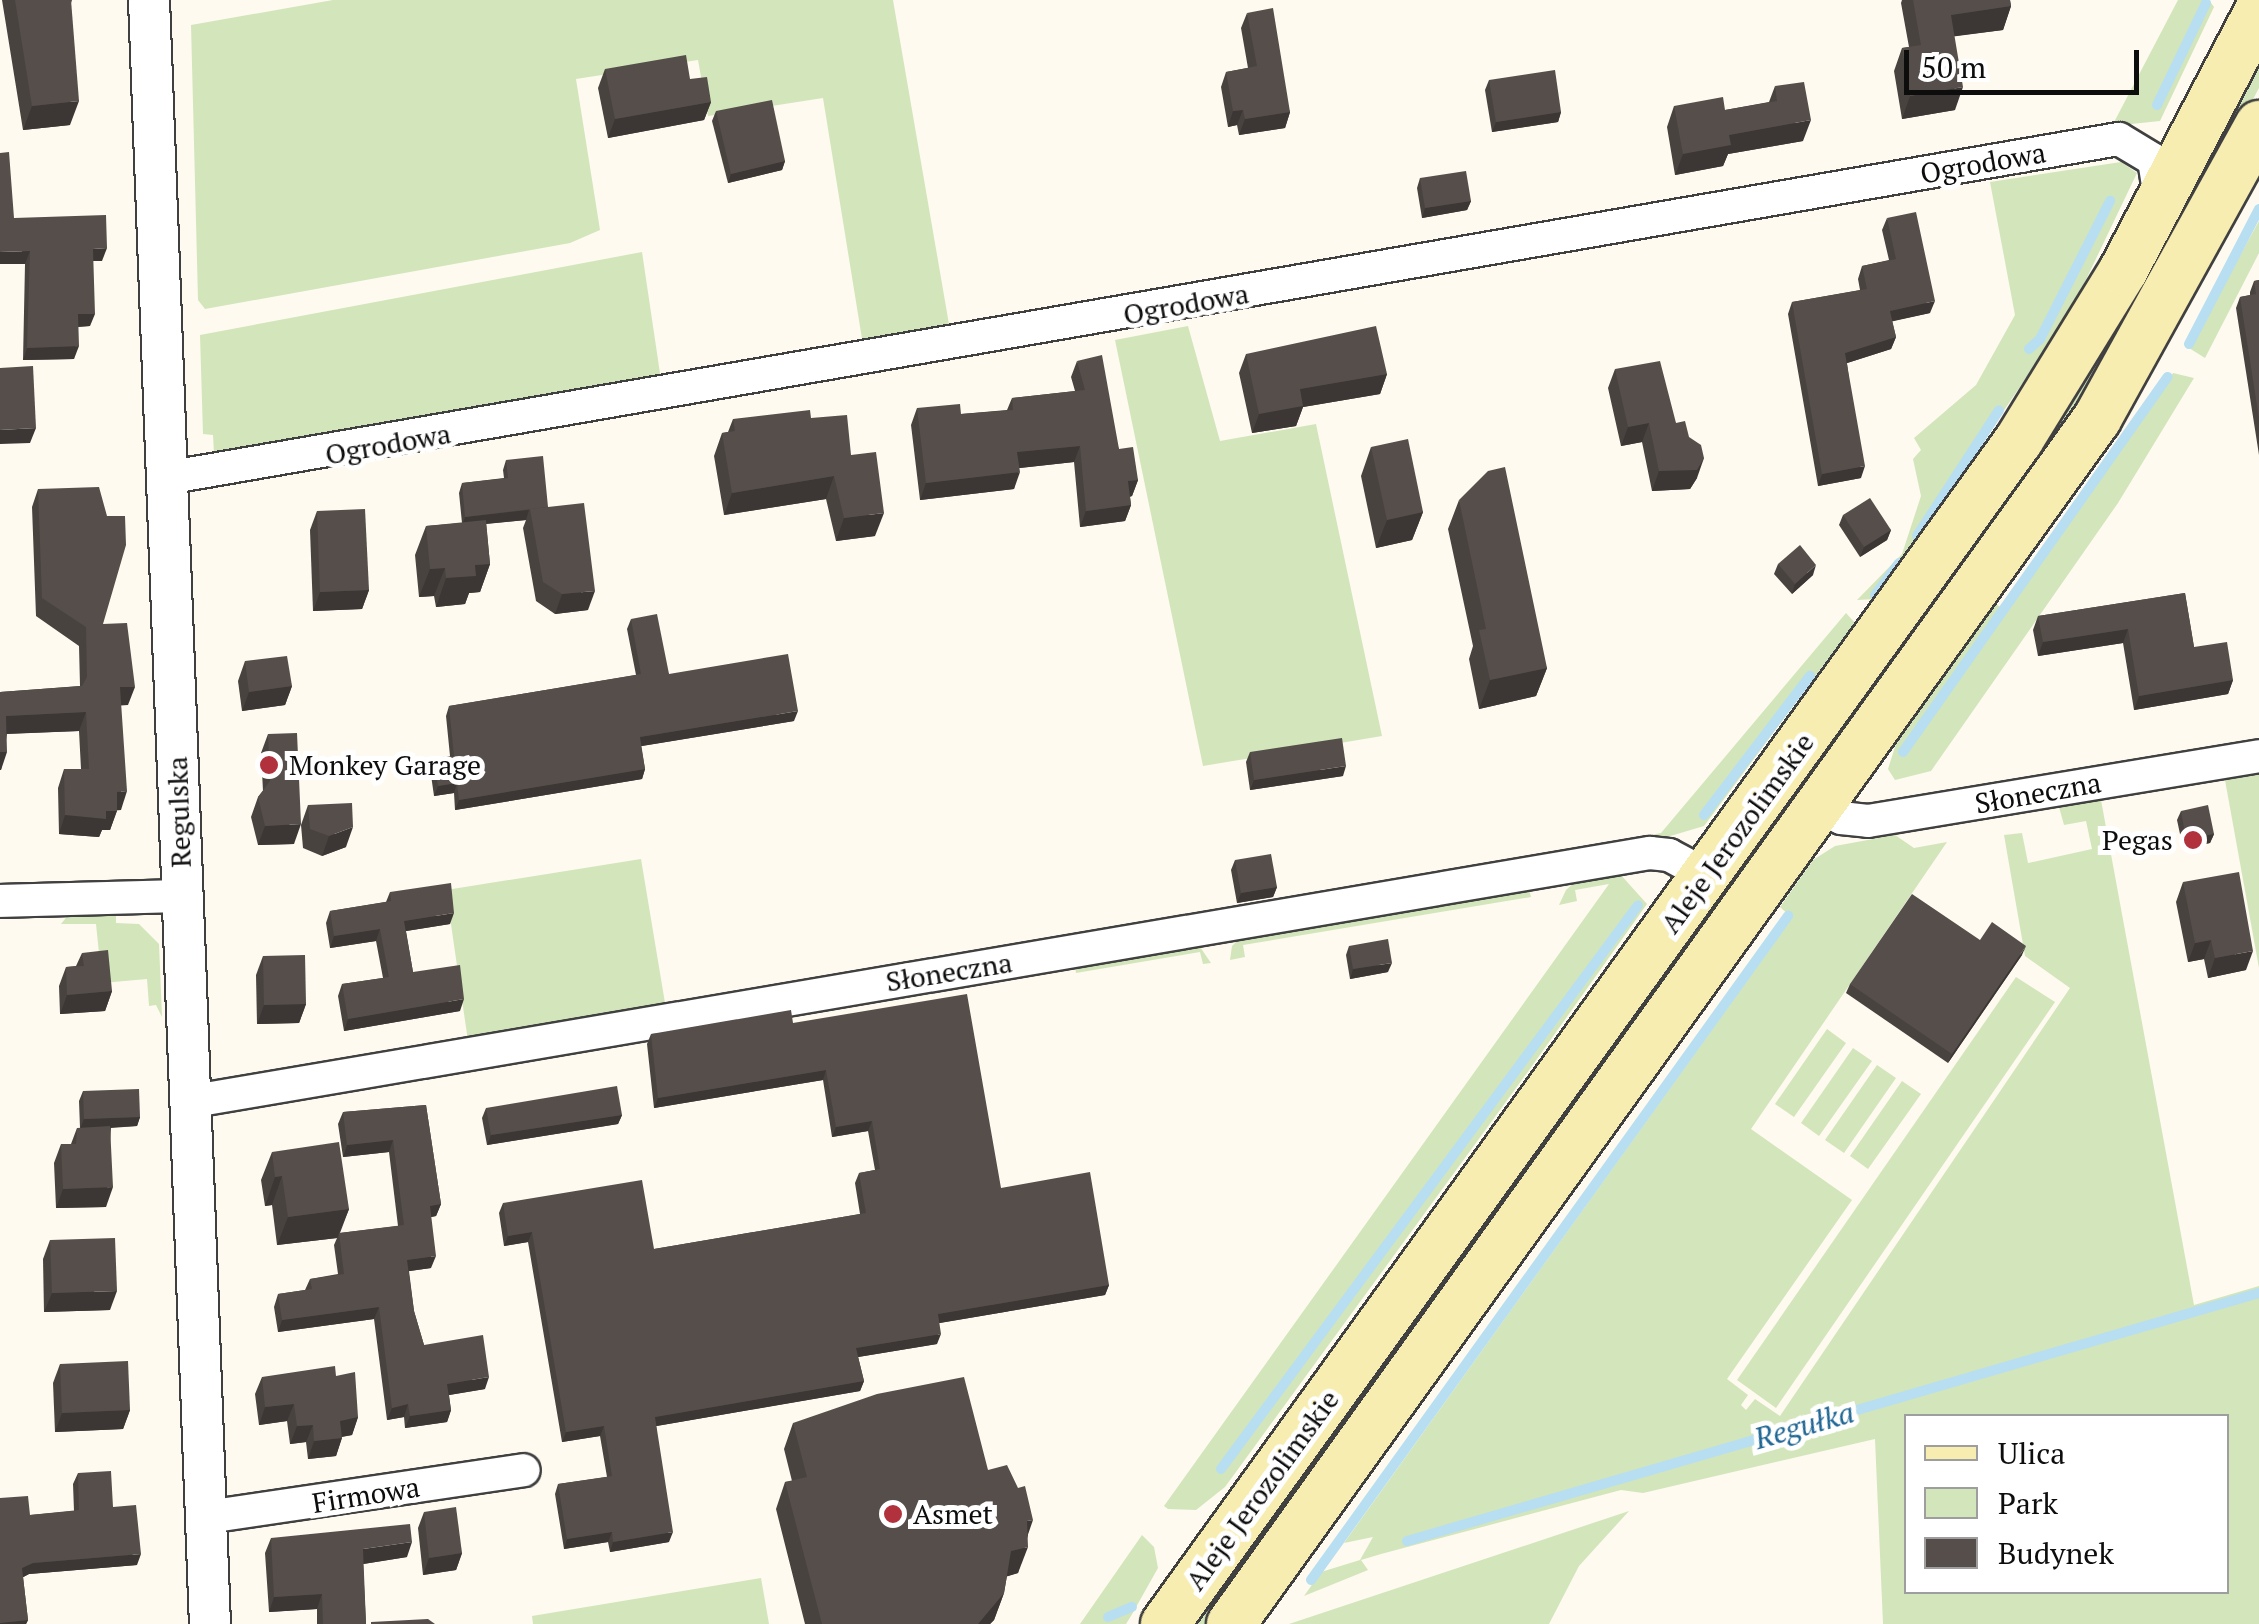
<!DOCTYPE html>
<meta charset="utf-8">
<style>
body{margin:0}
#map{position:relative;width:2259px;height:1624px;overflow:hidden;background:#fefaef;font-family:"PT Serif",serif}
div>[style]{position:absolute}
[style*='--x']{left:calc(var(--x)*1px);top:calc(var(--y)*1px);width:calc(var(--w)*1px);rotate:calc(var(--a)*1deg)}
.green>*{inset:0;background:#d3e5bb}
.stream>*{height:10px;margin:-5px;padding:0 5px;transform-origin:5px;border-radius:5px;background:#b8def1}
.roads{filter:drop-shadow(2px 0 #404040) drop-shadow(-2px 0 #404040) drop-shadow(0 2px #404040) drop-shadow(0 -2px #404040)}
.minor>*{height:32px;margin:-16px;padding:0 16px;transform-origin:16px;border-radius:16px;background:#fff}
.tertiary>*{height:40px;margin:-20px;padding:0 20px;transform-origin:20px;border-radius:20px;background:#fff}
.secondary>*{height:48px;margin:-24px;padding:0 24px;transform-origin:24px;border-radius:24px;background:#f8edb0}
.wall>*{inset:0;background:#494340}
.shaded-wall>*{inset:0;background:#3c3734}
.building>*{inset:0;background:#554e4b}
.dots>*{width:28px;height:28px;translate:-50% -50%;box-sizing:border-box;border:5px solid #fff;border-radius:50%}
span{translate:-50% -50%;white-space:nowrap;text-align:center;line-height:1.15;-webkit-text-stroke:10px #fff;paint-order:stroke}
.street-label{font-size:28px;color:#0d0d0d}
.poi-label{font-size:28px;color:#0d0d0d}
.left{translate:0 -50%;text-align:left}
.right{translate:-100% -50%;text-align:right}
.water-label{font-size:30px;color:#216794;font-style:italic}
.legend{position:absolute;left:1904px;top:1414px;width:325px;height:180px;box-sizing:border-box;background:#fff;border:2px solid #9e9e9e;margin:0;padding:12px 18px;list-style:none;font-size:30px;color:#0d0d0d}
.legend li{display:flex;align-items:center;gap:20px;height:50px}
.legend b{width:50px;border:2px solid #9e9e9e}
.scale{position:absolute;left:1904px;top:50px;width:235px;height:45px;box-sizing:border-box;border:5px solid #0d0d0d;border-top:0;padding-left:12px;font-size:30px;line-height:35px;white-space:nowrap;color:#0d0d0d;-webkit-text-stroke:8px #fff;paint-order:stroke}
</style>
<div id="map">
<div class="green">
<div style="clip-path:polygon(333px 0,893px 0,950px 330px,863px 345px,823px 98px,708px 116px,698px 60px,576px 79px,600px 230px,570px 243px,205px 309px,198px 300px,191px 25px)"></div>
<div style="clip-path:polygon(2178px 0,2209px 0,2214px 7px,2160px 121px,2112px 126px)"></div>
<div style="clip-path:polygon(2259px 46px,2259px 88px,2149px 295px,2005px 520px,1208px 1624px,1190px 1624px)"></div>
<div style="clip-path:polygon(2121px 162px,2137px 173px,2070px 313px,1876px 599px,1857px 600px,1902px 554px,1921px 496px,1913px 459px,1921px 450px,1914px 438px,1976px 385px,2015px 315px,1990px 182px)"></div>
<div style="clip-path:polygon(2259px 221px,2259px 253px,2205px 358px,2189px 348px)"></div>
<div style="clip-path:polygon(642px 252px,661px 380px,225px 455px,214px 453px,213px 435px,203px 434px,200px 335px)"></div>
<div style="clip-path:polygon(1188px 326px,1220px 441px,1316px 424px,1382px 736px,1203px 766px,1115px 340px)"></div>
<div style="clip-path:polygon(2173px 373px,2194px 378px,2118px 503px,1931px 771px,1895px 780px,1888px 769px,1896px 744px,1996px 604px,2003px 609px,1901px 747px,1908px 752px)"></div>
<div style="clip-path:polygon(1846px 613px,1855px 623px,1704px 826px,1657px 840px,1610px 843px,1661px 833px)"></div>
<div style="clip-path:polygon(2259px 775px,2259px 968px,2225px 780px)"></div>
<div style="clip-path:polygon(evenodd,2101px 800px,2194px 1305px,2259px 1286px,2259px 1624px,1883px 1624px,1875px 1439px,1643px 1493px,1621px 1490px,1381px 1554px,1361px 1560px,1368px 1570px,1304px 1596px,1321px 1572px,1360px 1560px,1373px 1537px,1344px 1543px,1792px 918px,1780px 907px,1813px 860px,1835px 846px,1895px 835px,1914px 848px,1947px 842px,1751px 1129px,1852px 1200px,1727px 1379px,1748px 1395px,1741px 1405px,1746px 1410px,1755px 1399px,1780px 1416px,2070px 988px,2025px 956px,2004px 835px,2022px 833px,2028px 863px,2092px 849px,2086px 821px,2064px 825px,2059px 807px,2101px 800px,1906px 1416px,2226px 1416px,2226px 1592px,1906px 1592px,1906px 1416px)"></div>
<div style="clip-path:polygon(641px 859px,665px 1003px,468px 1041px,446px 890px)"></div>
<div style="clip-path:polygon(1620px 874px,1647px 904px,1527px 1073px,1225px 1487px,1196px 1510px,1168px 1509px,1164px 1506px,1609px 884px,1575px 890px,1577px 901px,1559px 905px,1566px 890px,1577px 880px)"></div>
<div style="clip-path:polygon(1529px 889px,1531px 897px,1243px 945px,1245px 957px,1230px 960px,1232px 946px,1244px 934px)"></div>
<div style="clip-path:polygon(116px 912px,116px 923px,139px 924px,159px 944px,162px 1017px,156px 1005px,149px 1006px,147px 979px,102px 983px,96px 924px,61px 924px,69px 914px)"></div>
<div style="clip-path:polygon(1198px 944px,1211px 963px,1203px 964px,1200px 952px,1076px 973px,1075px 966px)"></div>
<div style="clip-path:polygon(2016px 977px,2055px 1002px,1776px 1408px,1737px 1380px)"></div>
<div style="clip-path:polygon(1827px 1029px,1846px 1043px,1794px 1117px,1775px 1104px)"></div>
<div style="clip-path:polygon(1853px 1048px,1872px 1061px,1819px 1136px,1801px 1123px)"></div>
<div style="clip-path:polygon(1877px 1065px,1896px 1078px,1844px 1153px,1825px 1140px)"></div>
<div style="clip-path:polygon(1902px 1081px,1921px 1094px,1868px 1169px,1850px 1156px)"></div>
<div style="clip-path:polygon(1629px 1511px,1579px 1566px,1549px 1624px,1289px 1624px)"></div>
<div style="clip-path:polygon(1142px 1535px,1154px 1547px,1158px 1568px,1131px 1616px,1126px 1624px,1080px 1624px)"></div>
<div style="clip-path:polygon(761px 1578px,769px 1624px,533px 1624px,532px 1616px)"></div>
</div>
<div class="stream">
<div style="--x:2157;--y:105;--w:113;--a:-64.3"></div>
<div style="--x:2189;--y:344;--w:152;--a:-62.6"></div>
<div style="--x:2029;--y:349;--w:15;--a:-42"></div>
<div style="--x:2040;--y:339;--w:155;--a:-63.1"></div>
<div style="--x:1917;--y:536;--w:150;--a:-56.9"></div>
<div style="--x:1875;--y:595;--w:40;--a:-53"></div>
<div style="--x:1903;--y:752;--w:459;--a:-54.8"></div>
<div style="--x:1704;--y:815;--w:175;--a:-52.7"></div>
<div style="--x:1221;--y:1469;--w:701;--a:-53.52"></div>
<div style="--x:1407;--y:1541;--w:887;--a:-16.23"></div>
<div style="--x:1311;--y:1580;--w:818;--a:-54.31"></div>
<div style="--x:1108;--y:1617;--w:26;--a:-23"></div>
</div>
<div class="roads">
<div class="minor">
<div style="--x:166;--y:478;--w:1982;--a:-9.85"></div>
<div style="--x:2119;--y:139;--w:41;--a:31"></div>
<div style="--x:2154;--y:160;--w:39;--a:81"></div>
<div style="--x:1821;--y:806;--w:23;--a:31"></div>
<div style="--x:1841;--y:818;--w:27;--a:6"></div>
<div style="--x:1868;--y:821;--w:396;--a:-9.4"></div>
<div style="--x:0;--y:901;--w:182;--a:-1.6"></div>
<div style="--x:188;--y:1102;--w:1483;--a:-9.67"></div>
<div style="--x:1650;--y:853;--w:19;--a:6"></div>
<div style="--x:1669;--y:855;--w:42;--a:28.4"></div>
<div style="--x:207;--y:1517;--w:320;--a:-8.4"></div>
</div>
<div class="tertiary">
<div style="--x:149;--y:0;--w:1625;--a:87.85"></div>
</div>
<div class="secondary">
<div style="--x:1165;--y:1624;--w:1460;--a:-54.2"></div>
<div style="--x:2019;--y:440;--w:198;--a:-58.4"></div>
<div style="--x:2123;--y:271;--w:293;--a:-62.4"></div>
<div style="--x:1231;--y:1624;--w:1484;--a:-54.3"></div>
<div style="--x:2097;--y:419;--w:336;--a:-61.1"></div>
</div>
</div>
<div class="wall">
<div style="clip-path:polygon(2px 0,72px 0,70px 6px,70px 125px,23px 130px)"></div>
<div style="clip-path:polygon(1902px 0,2010px 0,2011px 6px,2003px 30px,1954px 36px,1955px 110px,1902px 119px,1894px 71px,1902px 48px,1909px 47px,1901px 3px)"></div>
<div style="clip-path:polygon(1247px 13px,1290px 112px,1285px 128px,1239px 135px,1237px 125px,1228px 127px,1221px 87px,1226px 72px,1248px 68px,1241px 28px)"></div>
<div style="clip-path:polygon(605px 69px,690px 79px,711px 102px,704px 120px,608px 138px,598px 88px)"></div>
<div style="clip-path:polygon(1489px 80px,1561px 112px,1558px 122px,1492px 132px,1485px 90px)"></div>
<div style="clip-path:polygon(1775px 86px,1803px 141px,1728px 154px,1723px 166px,1675px 175px,1667px 127px,1674px 106px,1725px 110px,1769px 102px)"></div>
<div style="clip-path:polygon(716px 111px,785px 161px,782px 170px,728px 183px,712px 121px)"></div>
<div style="clip-path:polygon(1420px 178px,1471px 201px,1467px 210px,1422px 218px,1417px 188px)"></div>
<div style="clip-path:polygon(14px 218px,102px 261px,93px 261px,90px 326px,78px 327px,74px 359px,23px 360px,25px 264px)"></div>
<div style="clip-path:polygon(1887px 218px,1930px 313px,1892px 321px,1896px 337px,1891px 349px,1847px 363px,1861px 478px,1818px 486px,1788px 314px,1792px 302px,1860px 290px,1858px 279px,1862px 266px,1889px 260px,1882px 230px)"></div>
<div style="clip-path:polygon(2259px 280px,2259px 455px,2236px 308px,2240px 297px,2250px 295px,2250px 292px,2254px 281px)"></div>
<div style="clip-path:polygon(1246px 354px,1387px 374px,1380px 394px,1303px 407px,1296px 426px,1252px 433px,1239px 373px)"></div>
<div style="clip-path:polygon(1077px 361px,1119px 449px,1138px 480px,1132px 496px,1130px 497px,1131px 505px,1125px 521px,1080px 527px,1074px 462px,1019px 468px,1014px 489px,920px 500px,911px 425px,917px 408px,961px 414px,1007px 410px,1012px 398px,1075px 391px,1071px 377px)"></div>
<div style="clip-path:polygon(1615px 369px,1676px 423px,1697px 478px,1690px 489px,1652px 491px,1642px 442px,1621px 446px,1608px 388px)"></div>
<div style="clip-path:polygon(811px 418px,851px 455px,875px 536px,836px 541px,826px 499px,724px 515px,714px 456px,722px 433px,728px 432px,733px 419px)"></div>
<div style="clip-path:polygon(1371px 447px,1423px 512px,1412px 540px,1376px 548px,1361px 476px)"></div>
<div style="clip-path:polygon(506px 460px,548px 507px,588px 610px,555px 614px,536px 601px,523px 528px,526px 520px,486px 524px,490px 564px,480px 592px,469px 593px,465px 604px,436px 607px,434px 596px,419px 597px,415px 555px,426px 526px,462px 523px,459px 493px,462px 483px,504px 478px,503px 470px)"></div>
<div style="clip-path:polygon(38px 489px,103px 624px,128px 705px,121px 705px,121px 810px,117px 810px,110px 830px,102px 830px,99px 837px,59px 834px,58px 788px,64px 769px,81px 769px,79px 731px,7px 734px,1px 770px,0 692px,80px 686px,79px 646px,36px 616px,32px 507px)"></div>
<div style="clip-path:polygon(1459px 500px,1547px 668px,1536px 696px,1479px 709px,1469px 659px,1473px 646px,1448px 529px)"></div>
<div style="clip-path:polygon(317px 511px,369px 590px,362px 609px,313px 611px,310px 530px)"></div>
<div style="clip-path:polygon(1843px 515px,1891px 530px,1887px 540px,1860px 557px,1839px 525px)"></div>
<div style="clip-path:polygon(1778px 564px,1813px 575px,1792px 594px,1774px 574px)"></div>
<div style="clip-path:polygon(2185px 593px,2194px 647px,2233px 680px,2228px 694px,2134px 710px,2123px 643px,2038px 656px,2033px 630px,2038px 616px)"></div>
<div style="clip-path:polygon(631px 619px,669px 674px,794px 721px,641px 746px,645px 769px,642px 779px,455px 810px,454px 793px,434px 796px,430px 768px,434px 758px,450px 756px,446px 716px,449px 706px,636px 675px,627px 629px)"></div>
<div style="clip-path:polygon(245px 661px,292px 686px,285px 705px,242px 711px,238px 681px)"></div>
<div style="clip-path:polygon(268px 734px,294px 844px,258px 845px,251px 817px,258px 797px,263px 791px,261px 753px)"></div>
<div style="clip-path:polygon(1250px 752px,1343px 776px,1250px 790px,1246px 762px)"></div>
<div style="clip-path:polygon(308px 805px,346px 847px,322px 856px,303px 848px,301px 825px)"></div>
<div style="clip-path:polygon(2181px 811px,2214px 834px,2210px 843px,2183px 848px,2177px 820px)"></div>
<div style="clip-path:polygon(1235px 860px,1277px 887px,1273px 897px,1237px 903px,1231px 870px)"></div>
<div style="clip-path:polygon(2183px 882px,2246px 970px,2208px 978px,2204px 959px,2188px 962px,2176px 902px)"></div>
<div style="clip-path:polygon(390px 892px,450px 924px,406px 931px,413px 972px,460px 1011px,344px 1031px,338px 996px,342px 984px,383px 978px,376px 941px,330px 948px,326px 923px,330px 911px,386px 902px)"></div>
<div style="clip-path:polygon(1980px 940px,2022px 955px,1948px 1063px,1846px 993px,1850px 984px)"></div>
<div style="clip-path:polygon(1349px 946px,1388px 972px,1350px 979px,1346px 955px)"></div>
<div style="clip-path:polygon(82px 953px,112px 991px,105px 1011px,60px 1014px,59px 986px,66px 967px,76px 966px)"></div>
<div style="clip-path:polygon(263px 956px,306px 1004px,299px 1023px,257px 1024px,256px 975px)"></div>
<div style="clip-path:polygon(793px 1023px,1001px 1188px,1109px 1285px,1105px 1295px,939px 1323px,937px 1344px,858px 1357px,864px 1381px,860px 1391px,656px 1426px,669px 1542px,610px 1552px,608px 1542px,564px 1549px,555px 1494px,558px 1484px,607px 1477px,600px 1436px,562px 1442px,528px 1242px,504px 1246px,499px 1213px,503px 1203px,654px 1249px,860px 1214px,855px 1183px,859px 1173px,875px 1170px,868px 1131px,832px 1137px,823px 1080px,654px 1108px,647px 1044px,651px 1034px)"></div>
<div style="clip-path:polygon(83px 1091px,140px 1117px,137px 1126px,111px 1128px,106px 1207px,56px 1208px,54px 1163px,61px 1144px,71px 1144px,77px 1128px,80px 1128px,79px 1101px)"></div>
<div style="clip-path:polygon(426px 1105px,441px 1204px,436px 1216px,431px 1217px,431px 1268px,409px 1271px,414px 1311px,424px 1345px,485px 1389px,449px 1395px,451px 1410px,447px 1422px,405px 1428px,404px 1417px,387px 1420px,374px 1319px,278px 1332px,274px 1307px,278px 1294px,305px 1290px,310px 1279px,338px 1274px,334px 1245px,337px 1238px,277px 1245px,272px 1205px,265px 1206px,261px 1180px,272px 1152px,349px 1209px,340px 1233px,398px 1226px,389px 1152px,343px 1157px,338px 1124px,343px 1112px)"></div>
<div style="clip-path:polygon(486px 1108px,622px 1115px,618px 1124px,487px 1145px,482px 1118px)"></div>
<div style="clip-path:polygon(50px 1240px,110px 1310px,44px 1312px,43px 1259px)"></div>
<div style="clip-path:polygon(60px 1364px,130px 1410px,123px 1429px,55px 1432px,53px 1383px)"></div>
<div style="clip-path:polygon(336px 1376px,358px 1417px,352px 1435px,342px 1437px,336px 1456px,308px 1459px,306px 1442px,290px 1444px,287px 1421px,259px 1425px,255px 1394px,262px 1377px)"></div>
<div style="clip-path:polygon(793px 1423px,988px 1470px,1028px 1535px,1018px 1573px,1007px 1576px,1004px 1593px,994px 1620px,990px 1624px,805px 1624px,776px 1509px,785px 1482px,792px 1481px,784px 1449px)"></div>
<div style="clip-path:polygon(78px 1473px,113px 1507px,137px 1565px,29px 1574px,23px 1577px,28px 1620px,26px 1624px,0 1624px,30px 1515px,74px 1511px,73px 1484px)"></div>
<div style="clip-path:polygon(424px 1512px,462px 1553px,456px 1570px,423px 1575px,418px 1528px)"></div>
<div style="clip-path:polygon(271px 1538px,407px 1557px,363px 1564px,366px 1624px,317px 1624px,317px 1609px,269px 1612px,265px 1553px)"></div>
</div>
<div class="shaded-wall">
<div style="clip-path:polygon(2011px 6px,2003px 30px,1942px 38px,1951px 15px)"></div>
<div style="clip-path:polygon(1963px 87px,1955px 110px,1902px 119px,1910px 96px)"></div>
<div style="clip-path:polygon(79px 101px,70px 125px,23px 130px,32px 106px)"></div>
<div style="clip-path:polygon(711px 102px,704px 120px,608px 138px,615px 119px)"></div>
<div style="clip-path:polygon(1243px 110px,1237px 125px,1228px 127px,1233px 111px)"></div>
<div style="clip-path:polygon(1290px 112px,1285px 128px,1239px 135px,1245px 119px)"></div>
<div style="clip-path:polygon(1561px 112px,1558px 122px,1492px 132px,1496px 122px)"></div>
<div style="clip-path:polygon(1811px 120px,1803px 141px,1728px 154px,1723px 166px,1675px 175px,1683px 154px,1729px 135px)"></div>
<div style="clip-path:polygon(785px 161px,782px 170px,728px 183px,731px 174px)"></div>
<div style="clip-path:polygon(1471px 201px,1467px 210px,1422px 218px,1425px 208px)"></div>
<div style="clip-path:polygon(107px 248px,102px 261px,88px 261px,93px 249px)"></div>
<div style="clip-path:polygon(30px 251px,25px 264px,0 264px,0 252px)"></div>
<div style="clip-path:polygon(1935px 301px,1930px 313px,1885px 323px,1890px 311px)"></div>
<div style="clip-path:polygon(78px 314px,95px 314px,90px 326px,73px 327px)"></div>
<div style="clip-path:polygon(1896px 337px,1891px 349px,1841px 365px,1845px 353px)"></div>
<div style="clip-path:polygon(79px 346px,74px 359px,23px 360px,27px 348px)"></div>
<div style="clip-path:polygon(1387px 374px,1380px 394px,1303px 407px,1296px 426px,1252px 433px,1259px 414px,1300px 389px)"></div>
<div style="clip-path:polygon(1649px 423px,1642px 442px,1621px 446px,1628px 427px)"></div>
<div style="clip-path:polygon(36px 428px,30px 443px,0 444px,0 430px)"></div>
<div style="clip-path:polygon(1080px 446px,1074px 462px,1011px 469px,1017px 452px)"></div>
<div style="clip-path:polygon(1704px 458px,1697px 478px,1690px 489px,1652px 491px,1659px 471px)"></div>
<div style="clip-path:polygon(1865px 466px,1861px 478px,1818px 486px,1822px 474px)"></div>
<div style="clip-path:polygon(1020px 472px,1014px 489px,920px 500px,926px 483px)"></div>
<div style="clip-path:polygon(834px 476px,826px 499px,724px 515px,732px 493px)"></div>
<div style="clip-path:polygon(1138px 480px,1132px 496px,1122px 497px,1128px 481px)"></div>
<div style="clip-path:polygon(1131px 505px,1125px 521px,1080px 527px,1086px 511px)"></div>
<div style="clip-path:polygon(529px 510px,526px 520px,462px 526px,465px 517px)"></div>
<div style="clip-path:polygon(1423px 512px,1412px 540px,1376px 548px,1387px 520px)"></div>
<div style="clip-path:polygon(884px 513px,875px 536px,836px 541px,844px 518px)"></div>
<div style="clip-path:polygon(1891px 530px,1887px 540px,1860px 557px,1864px 547px)"></div>
<div style="clip-path:polygon(490px 564px,480px 592px,469px 593px,465px 604px,436px 607px,446px 578px,475px 565px)"></div>
<div style="clip-path:polygon(1816px 565px,1813px 575px,1792px 594px,1795px 584px)"></div>
<div style="clip-path:polygon(445px 568px,434px 596px,419px 597px,430px 569px)"></div>
<div style="clip-path:polygon(369px 590px,362px 609px,313px 611px,320px 592px)"></div>
<div style="clip-path:polygon(595px 591px,588px 610px,555px 614px,562px 594px)"></div>
<div style="clip-path:polygon(2128px 629px,2123px 643px,2038px 656px,2043px 642px)"></div>
<div style="clip-path:polygon(1547px 668px,1536px 696px,1479px 709px,1490px 680px)"></div>
<div style="clip-path:polygon(2233px 680px,2228px 694px,2134px 710px,2139px 696px)"></div>
<div style="clip-path:polygon(292px 686px,285px 705px,242px 711px,249px 692px)"></div>
<div style="clip-path:polygon(120px 687px,135px 687px,128px 705px,113px 706px)"></div>
<div style="clip-path:polygon(798px 711px,794px 721px,636px 747px,640px 737px)"></div>
<div style="clip-path:polygon(86px 712px,79px 731px,0 734px,6px 716px)"></div>
<div style="clip-path:polygon(0 752px,7px 752px,1px 770px,0 770px)"></div>
<div style="clip-path:polygon(1346px 766px,1343px 776px,1250px 790px,1254px 780px)"></div>
<div style="clip-path:polygon(645px 769px,642px 779px,455px 810px,459px 800px)"></div>
<div style="clip-path:polygon(457px 783px,454px 793px,434px 796px,438px 786px)"></div>
<div style="clip-path:polygon(127px 791px,121px 810px,110px 811px,117px 792px)"></div>
<div style="clip-path:polygon(106px 811px,117px 811px,110px 830px,102px 830px,99px 837px,59px 834px,65px 815px)"></div>
<div style="clip-path:polygon(301px 824px,294px 844px,258px 845px,265px 826px)"></div>
<div style="clip-path:polygon(353px 827px,346px 847px,322px 856px,329px 836px)"></div>
<div style="clip-path:polygon(2214px 834px,2210px 843px,2183px 848px,2186px 839px)"></div>
<div style="clip-path:polygon(1277px 887px,1273px 897px,1237px 903px,1241px 893px)"></div>
<div style="clip-path:polygon(454px 913px,450px 924px,400px 932px,404px 921px)"></div>
<div style="clip-path:polygon(380px 929px,376px 941px,330px 948px,334px 936px)"></div>
<div style="clip-path:polygon(2211px 940px,2204px 959px,2188px 962px,2195px 943px)"></div>
<div style="clip-path:polygon(2026px 946px,2022px 955px,1948px 1063px,1952px 1054px)"></div>
<div style="clip-path:polygon(2253px 951px,2246px 970px,2208px 978px,2215px 958px)"></div>
<div style="clip-path:polygon(1392px 963px,1388px 972px,1350px 979px,1353px 969px)"></div>
<div style="clip-path:polygon(112px 991px,105px 1011px,60px 1014px,67px 995px)"></div>
<div style="clip-path:polygon(464px 999px,460px 1011px,344px 1031px,348px 1019px)"></div>
<div style="clip-path:polygon(306px 1004px,299px 1023px,257px 1024px,264px 1005px)"></div>
<div style="clip-path:polygon(826px 1070px,823px 1080px,654px 1108px,658px 1098px)"></div>
<div style="clip-path:polygon(622px 1115px,618px 1124px,487px 1145px,491px 1135px)"></div>
<div style="clip-path:polygon(140px 1117px,137px 1126px,80px 1129px,84px 1119px)"></div>
<div style="clip-path:polygon(872px 1121px,868px 1131px,832px 1137px,836px 1127px)"></div>
<div style="clip-path:polygon(393px 1140px,389px 1152px,343px 1157px,347px 1145px)"></div>
<div style="clip-path:polygon(282px 1176px,272px 1205px,265px 1206px,275px 1177px)"></div>
<div style="clip-path:polygon(113px 1187px,106px 1207px,56px 1208px,63px 1189px)"></div>
<div style="clip-path:polygon(441px 1204px,436px 1216px,426px 1218px,430px 1206px)"></div>
<div style="clip-path:polygon(349px 1209px,337px 1238px,277px 1245px,288px 1217px)"></div>
<div style="clip-path:polygon(532px 1232px,528px 1242px,504px 1246px,508px 1236px)"></div>
<div style="clip-path:polygon(436px 1256px,431px 1268px,403px 1272px,407px 1260px)"></div>
<div style="clip-path:polygon(1109px 1285px,1105px 1295px,934px 1324px,938px 1314px)"></div>
<div style="clip-path:polygon(117px 1291px,110px 1310px,44px 1312px,52px 1293px)"></div>
<div style="clip-path:polygon(379px 1307px,374px 1319px,278px 1332px,282px 1320px)"></div>
<div style="clip-path:polygon(941px 1334px,937px 1344px,852px 1358px,856px 1348px)"></div>
<div style="clip-path:polygon(489px 1377px,485px 1389px,443px 1396px,447px 1384px)"></div>
<div style="clip-path:polygon(864px 1381px,860px 1391px,651px 1427px,655px 1417px)"></div>
<div style="clip-path:polygon(294px 1404px,287px 1421px,259px 1425px,265px 1407px)"></div>
<div style="clip-path:polygon(408px 1404px,404px 1417px,387px 1420px,392px 1408px)"></div>
<div style="clip-path:polygon(130px 1410px,123px 1429px,55px 1432px,62px 1413px)"></div>
<div style="clip-path:polygon(451px 1410px,447px 1422px,405px 1428px,410px 1416px)"></div>
<div style="clip-path:polygon(358px 1417px,352px 1435px,333px 1438px,340px 1421px)"></div>
<div style="clip-path:polygon(313px 1425px,306px 1442px,290px 1444px,297px 1426px)"></div>
<div style="clip-path:polygon(604px 1426px,600px 1436px,562px 1442px,566px 1432px)"></div>
<div style="clip-path:polygon(342px 1438px,336px 1456px,308px 1459px,314px 1441px)"></div>
<div style="clip-path:polygon(1033px 1520px,1024px 1546px,1027px 1521px)"></div>
<div style="clip-path:polygon(612px 1532px,608px 1542px,564px 1549px,567px 1539px)"></div>
<div style="clip-path:polygon(673px 1532px,669px 1542px,610px 1552px,613px 1542px)"></div>
<div style="clip-path:polygon(412px 1542px,407px 1557px,357px 1565px,363px 1549px)"></div>
<div style="clip-path:polygon(1028px 1547px,1018px 1573px,1002px 1578px,1011px 1551px)"></div>
<div style="clip-path:polygon(462px 1553px,456px 1570px,423px 1575px,429px 1558px)"></div>
<div style="clip-path:polygon(141px 1554px,137px 1565px,29px 1574px,18px 1580px,22px 1568px,33px 1563px)"></div>
<div style="clip-path:polygon(1004px 1593px,994px 1620px,990px 1624px,978px 1624px)"></div>
<div style="clip-path:polygon(322px 1594px,317px 1609px,269px 1612px,274px 1597px)"></div>
<div style="clip-path:polygon(28px 1620px,26px 1624px,0 1624px,0 1623px)"></div>
</div>
<div class="building">
<div style="clip-path:polygon(15px 0,71px 0,79px 101px,32px 106px)"></div>
<div style="clip-path:polygon(1913px 0,2010px 0,2011px 6px,1951px 15px,1963px 87px,1910px 96px,1902px 48px,1921px 45px)"></div>
<div style="clip-path:polygon(1273px 8px,1290px 112px,1245px 119px,1243px 110px,1233px 111px,1226px 72px,1257px 66px,1247px 13px)"></div>
<div style="clip-path:polygon(686px 55px,690px 79px,707px 77px,711px 102px,615px 119px,605px 69px)"></div>
<div style="clip-path:polygon(1555px 70px,1561px 112px,1496px 122px,1489px 80px)"></div>
<div style="clip-path:polygon(1804px 82px,1811px 120px,1729px 135px,1731px 145px,1683px 154px,1674px 106px,1723px 97px,1725px 110px,1777px 101px,1775px 86px)"></div>
<div style="clip-path:polygon(772px 100px,785px 161px,731px 174px,716px 111px)"></div>
<div style="clip-path:polygon(9px 152px,14px 218px,106px 215px,107px 248px,93px 249px,95px 314px,78px 314px,79px 346px,27px 348px,30px 251px,0 252px,0 153px)"></div>
<div style="clip-path:polygon(1466px 171px,1471px 201px,1425px 208px,1420px 178px)"></div>
<div style="clip-path:polygon(1916px 212px,1935px 301px,1890px 311px,1896px 337px,1845px 353px,1865px 466px,1822px 474px,1792px 302px,1867px 289px,1862px 266px,1896px 259px,1887px 218px)"></div>
<div style="clip-path:polygon(2259px 280px,2259px 418px,2240px 297px,2256px 294px,2254px 281px)"></div>
<div style="clip-path:polygon(1376px 326px,1387px 374px,1300px 389px,1303px 406px,1259px 414px,1246px 354px)"></div>
<div style="clip-path:polygon(1102px 355px,1119px 449px,1133px 447px,1138px 480px,1128px 481px,1131px 505px,1086px 511px,1080px 446px,1017px 452px,1020px 472px,926px 483px,917px 408px,960px 404px,961px 414px,1013px 410px,1012px 398px,1085px 390px,1077px 361px)"></div>
<div style="clip-path:polygon(1660px 361px,1676px 423px,1685px 421px,1689px 437px,1701px 445px,1704px 458px,1697px 470px,1659px 471px,1649px 423px,1628px 427px,1615px 369px)"></div>
<div style="clip-path:polygon(33px 366px,36px 428px,0 430px,0 368px)"></div>
<div style="clip-path:polygon(810px 410px,811px 418px,847px 415px,851px 455px,876px 452px,884px 513px,844px 518px,834px 476px,732px 493px,722px 433px,735px 431px,733px 419px)"></div>
<div style="clip-path:polygon(1408px 439px,1423px 512px,1387px 520px,1371px 447px)"></div>
<div style="clip-path:polygon(543px 456px,548px 507px,465px 517px,462px 483px,508px 478px,506px 460px)"></div>
<div style="clip-path:polygon(1505px 467px,1547px 668px,1490px 680px,1479px 630px,1486px 629px,1459px 500px,1488px 471px)"></div>
<div style="clip-path:polygon(99px 487px,107px 516px,125px 516px,126px 545px,103px 624px,127px 623px,135px 687px,120px 687px,127px 791px,117px 792px,117px 811px,106px 811px,106px 819px,65px 815px,64px 769px,89px 769px,86px 712px,6px 716px,7px 752px,0 752px,0 692px,82px 686px,87px 677px,86px 627px,42px 598px,38px 489px)"></div>
<div style="clip-path:polygon(1870px 498px,1891px 530px,1864px 547px,1843px 515px)"></div>
<div style="clip-path:polygon(584px 503px,595px 591px,562px 594px,543px 582px,530px 509px)"></div>
<div style="clip-path:polygon(365px 509px,369px 590px,320px 592px,317px 511px)"></div>
<div style="clip-path:polygon(486px 520px,490px 564px,475px 565px,476px 576px,446px 578px,445px 568px,430px 569px,426px 526px)"></div>
<div style="clip-path:polygon(1800px 545px,1816px 565px,1795px 584px,1778px 564px)"></div>
<div style="clip-path:polygon(2185px 593px,2194px 647px,2227px 642px,2233px 680px,2139px 696px,2128px 629px,2043px 642px,2038px 616px)"></div>
<div style="clip-path:polygon(657px 614px,669px 674px,788px 654px,798px 711px,640px 737px,645px 769px,459px 800px,457px 783px,438px 786px,434px 758px,454px 756px,449px 706px,641px 674px,631px 619px)"></div>
<div style="clip-path:polygon(287px 656px,292px 686px,249px 692px,245px 661px)"></div>
<div style="clip-path:polygon(297px 733px,301px 824px,265px 826px,258px 797px,270px 781px,268px 734px)"></div>
<div style="clip-path:polygon(1342px 738px,1346px 766px,1254px 780px,1250px 752px)"></div>
<div style="clip-path:polygon(352px 803px,353px 827px,329px 836px,310px 829px,308px 805px)"></div>
<div style="clip-path:polygon(2208px 805px,2214px 834px,2186px 839px,2181px 811px)"></div>
<div style="clip-path:polygon(1271px 854px,1277px 887px,1241px 893px,1235px 860px)"></div>
<div style="clip-path:polygon(2239px 872px,2253px 951px,2215px 958px,2211px 940px,2195px 943px,2183px 882px)"></div>
<div style="clip-path:polygon(451px 883px,454px 913px,404px 921px,413px 972px,460px 965px,464px 999px,348px 1019px,342px 984px,389px 977px,380px 929px,334px 936px,330px 911px,391px 901px,390px 892px)"></div>
<div style="clip-path:polygon(1912px 894px,1980px 940px,1992px 922px,2026px 946px,1952px 1054px,1850px 984px)"></div>
<div style="clip-path:polygon(1388px 939px,1392px 963px,1353px 969px,1349px 946px)"></div>
<div style="clip-path:polygon(108px 950px,112px 991px,67px 995px,66px 967px,84px 966px,82px 953px)"></div>
<div style="clip-path:polygon(305px 955px,306px 1004px,264px 1005px,263px 956px)"></div>
<div style="clip-path:polygon(967px 994px,1001px 1188px,1090px 1172px,1109px 1285px,938px 1314px,941px 1334px,856px 1348px,864px 1381px,655px 1417px,673px 1532px,613px 1542px,612px 1532px,567px 1539px,558px 1484px,612px 1476px,604px 1426px,566px 1432px,532px 1232px,508px 1236px,503px 1203px,642px 1180px,654px 1249px,866px 1213px,859px 1173px,880px 1169px,872px 1121px,836px 1127px,826px 1070px,658px 1098px,651px 1034px,791px 1010px,793px 1023px)"></div>
<div style="clip-path:polygon(617px 1086px,622px 1115px,491px 1135px,486px 1108px)"></div>
<div style="clip-path:polygon(139px 1089px,140px 1117px,84px 1119px,83px 1091px)"></div>
<div style="clip-path:polygon(426px 1105px,441px 1204px,430px 1206px,436px 1256px,407px 1260px,414px 1311px,424px 1345px,483px 1335px,489px 1377px,447px 1384px,451px 1410px,410px 1416px,408px 1404px,392px 1408px,379px 1307px,282px 1320px,278px 1294px,312px 1289px,310px 1279px,344px 1274px,339px 1233px,404px 1225px,393px 1140px,347px 1145px,343px 1112px)"></div>
<div style="clip-path:polygon(110px 1126px,113px 1187px,63px 1189px,61px 1144px,76px 1144px,77px 1128px)"></div>
<div style="clip-path:polygon(339px 1142px,349px 1209px,288px 1217px,282px 1176px,275px 1177px,272px 1152px)"></div>
<div style="clip-path:polygon(115px 1238px,117px 1291px,52px 1293px,50px 1240px)"></div>
<div style="clip-path:polygon(128px 1361px,130px 1410px,62px 1413px,60px 1364px)"></div>
<div style="clip-path:polygon(335px 1366px,336px 1376px,355px 1372px,358px 1417px,340px 1421px,342px 1438px,314px 1441px,313px 1425px,297px 1426px,294px 1404px,265px 1407px,262px 1377px)"></div>
<div style="clip-path:polygon(964px 1377px,988px 1470px,1007px 1465px,1018px 1488px,1025px 1486px,1033px 1520px,1027px 1521px,1028px 1547px,1011px 1551px,1004px 1593px,978px 1624px,822px 1624px,785px 1482px,807px 1477px,793px 1423px,877px 1394px)"></div>
<div style="clip-path:polygon(111px 1471px,113px 1507px,136px 1505px,141px 1554px,33px 1563px,22px 1568px,28px 1620px,0 1623px,0 1498px,28px 1496px,30px 1515px,79px 1510px,78px 1473px)"></div>
<div style="clip-path:polygon(456px 1507px,462px 1553px,429px 1558px,424px 1512px)"></div>
<div style="clip-path:polygon(410px 1524px,412px 1542px,363px 1549px,366px 1624px,323px 1624px,322px 1594px,274px 1597px,271px 1538px)"></div>
<div style="clip-path:polygon(428px 1619px,435px 1624px,371px 1624px,371px 1622px)"></div>
</div>
<div class="dots">
<div style="left:269px;top:765px;background:#b1313d"></div>
<div style="left:2193px;top:840px;background:#b1313d"></div>
<div style="left:893px;top:1514px;background:#b1313d"></div>
</div>
<div class="street-label">
<span style="left:1983px;top:163px;rotate:-10deg">Ogrodowa</span>
<span style="left:1186px;top:304px;rotate:-10deg">Ogrodowa</span>
<span style="left:388px;top:444px;rotate:-10deg">Ogrodowa</span>
<span style="left:2038px;top:793px;rotate:-10deg">Słoneczna</span>
<span style="left:179px;top:812px;rotate:-92deg">Regulska</span>
<span style="left:1737px;top:833px;rotate:-54deg">Aleje Jerozolimskie</span>
<span style="left:949px;top:972px;rotate:-9deg">Słoneczna</span>
<span style="left:1262px;top:1490px;rotate:-54deg">Aleje Jerozolimskie</span>
<span style="left:366px;top:1495px;rotate:-9deg">Firmowa</span>
</div>
<div class="poi-label">
<span class="left" style="left:289px;top:765px">Monkey Garage</span>
<span class="right" style="left:2173px;top:840px">Pegas</span>
<span class="left" style="left:913px;top:1514px">Asmet</span>
</div>
<div class="water-label">
<span style="left:1804px;top:1425px;rotate:-16deg">Regułka</span>
</div>
<ul class="legend">
<li><b style="height:12px;background:#f8edb0"></b>Ulica</li>
<li><b style="height:28px;background:#d3e5bb"></b>Park</li>
<li><b style="height:28px;background:#554e4b"></b>Budynek</li>
</ul>
<div class="scale">50 m</div>
</div>
